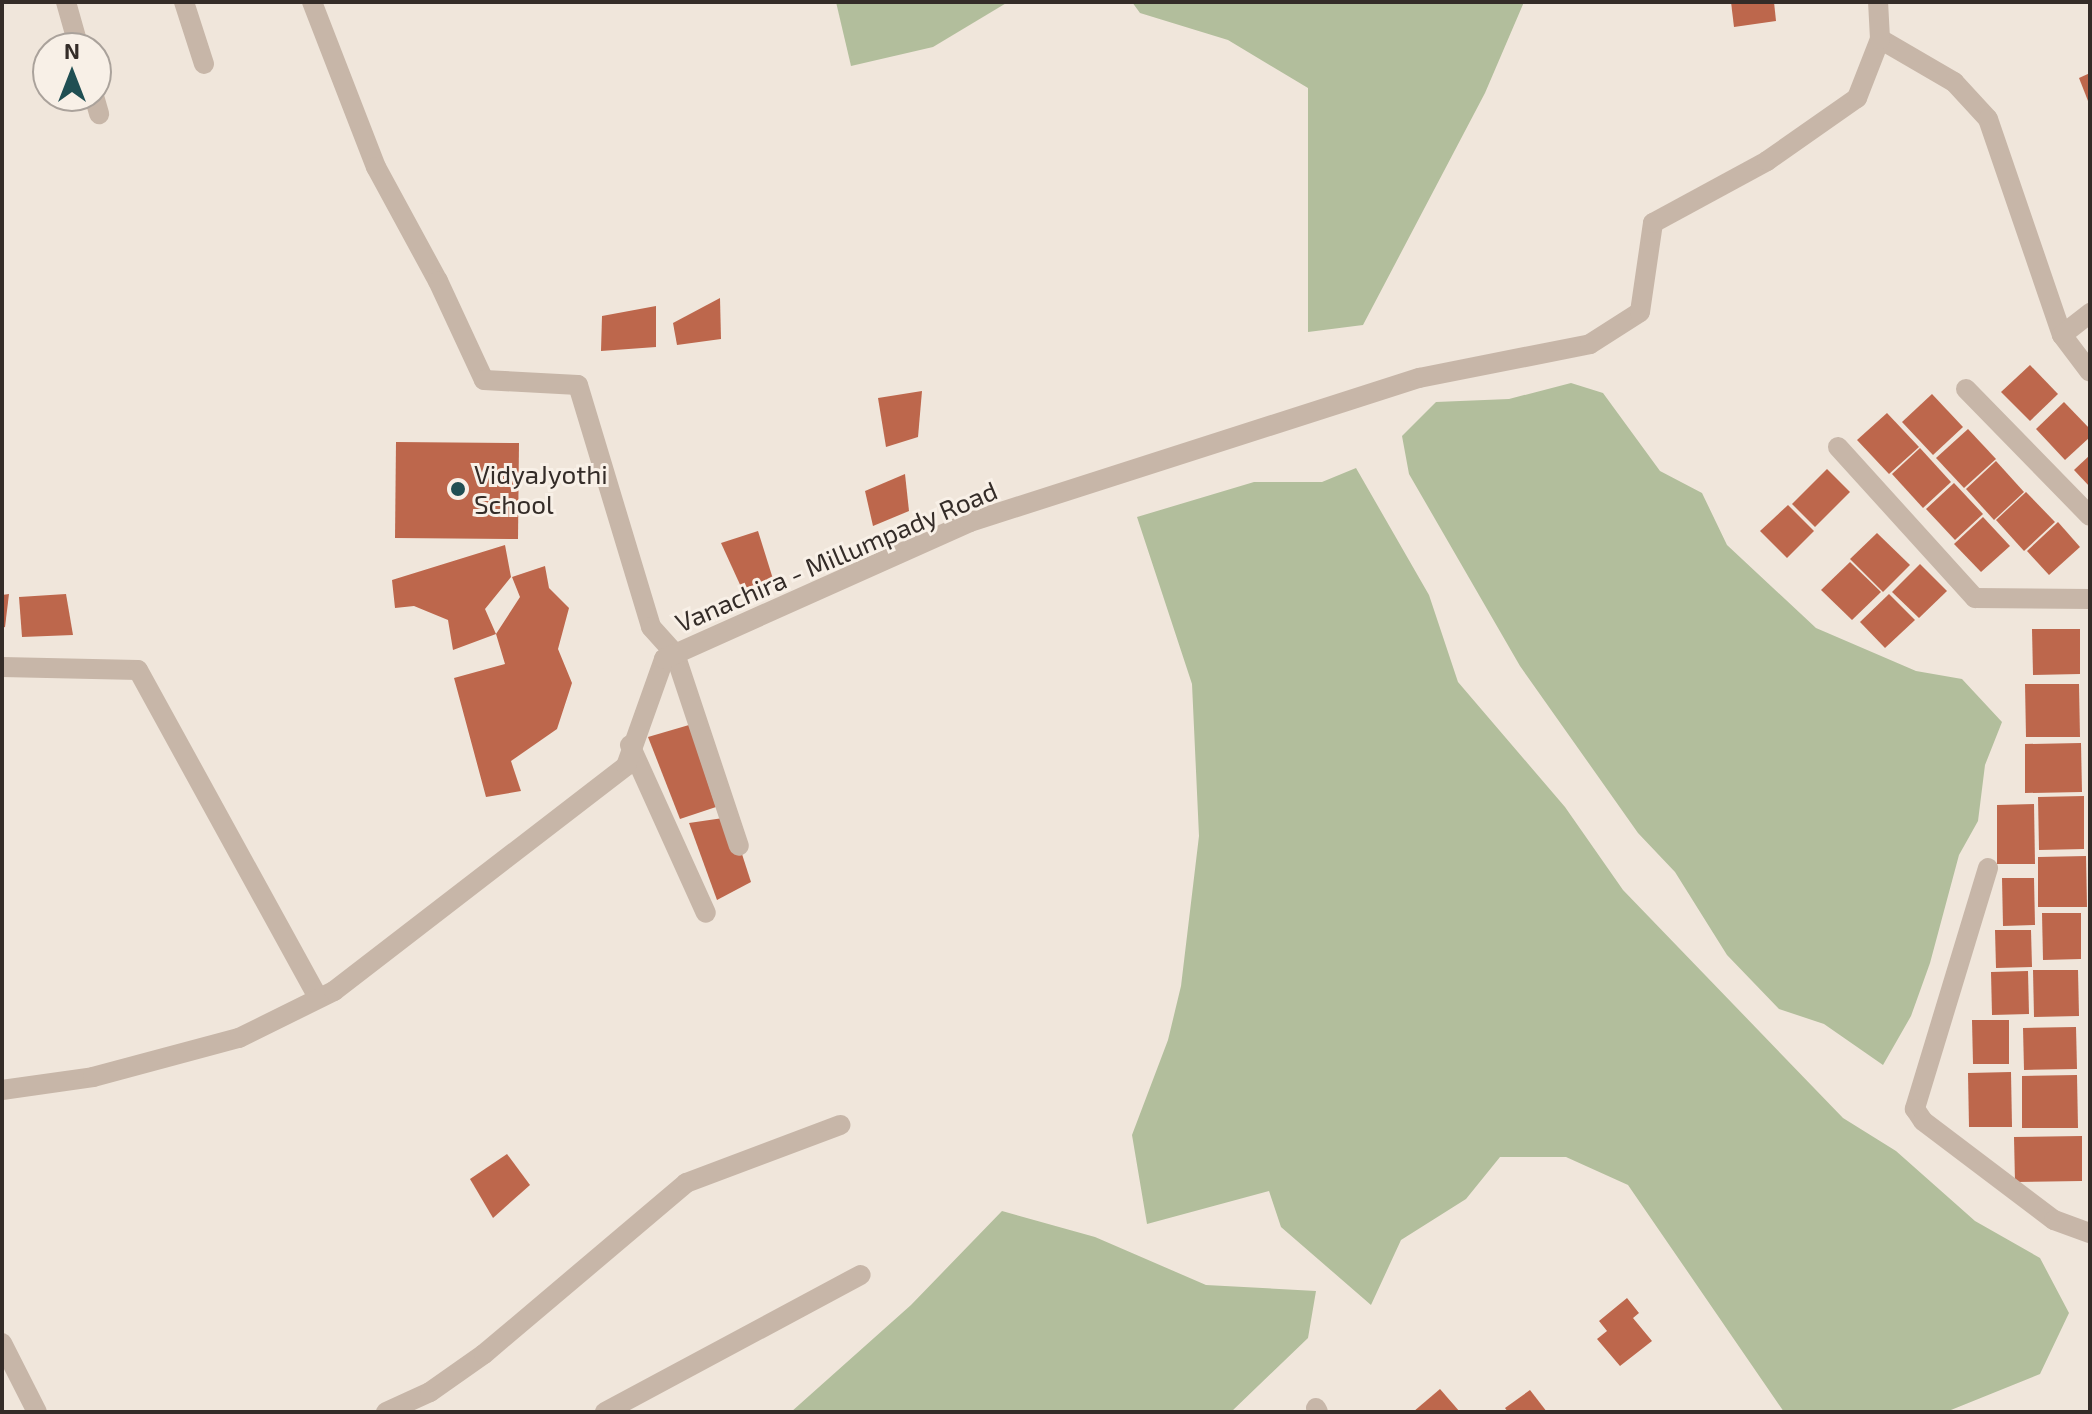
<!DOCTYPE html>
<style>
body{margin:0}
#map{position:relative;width:2092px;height:1414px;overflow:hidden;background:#f0e6db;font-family:"Exo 2",sans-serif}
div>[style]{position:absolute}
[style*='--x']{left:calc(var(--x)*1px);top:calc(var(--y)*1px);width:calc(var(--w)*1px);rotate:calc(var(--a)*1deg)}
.green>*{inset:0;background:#b2be9c}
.building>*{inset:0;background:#bd674c}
.minor>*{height:20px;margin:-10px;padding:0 10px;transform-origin:10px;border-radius:10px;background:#c7b6a8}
.dots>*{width:22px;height:22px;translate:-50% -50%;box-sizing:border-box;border:4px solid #f8f0e7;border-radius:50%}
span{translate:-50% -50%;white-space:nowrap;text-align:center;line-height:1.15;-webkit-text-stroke:6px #f8f0e7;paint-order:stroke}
.poi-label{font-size:26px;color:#342c28}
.left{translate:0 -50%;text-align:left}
.street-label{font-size:26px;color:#342c28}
.frame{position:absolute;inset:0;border:4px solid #342c28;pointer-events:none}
.north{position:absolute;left:32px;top:32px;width:80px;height:80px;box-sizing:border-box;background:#f8f0e7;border:2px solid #aaa29b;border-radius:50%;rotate:0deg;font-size:22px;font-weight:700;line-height:32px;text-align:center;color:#342c28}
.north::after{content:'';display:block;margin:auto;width:28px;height:36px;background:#204f53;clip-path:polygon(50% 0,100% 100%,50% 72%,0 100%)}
</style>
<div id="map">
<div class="green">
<div style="clip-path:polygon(836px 2px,1008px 2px,933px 47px,851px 66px)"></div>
<div style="clip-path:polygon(1132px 2px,1524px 2px,1485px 93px,1363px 325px,1308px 332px,1308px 88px,1228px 40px,1140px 13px)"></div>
<div style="clip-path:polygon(1571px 383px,1603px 393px,1660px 471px,1702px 493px,1727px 545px,1816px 628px,1916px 671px,1962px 679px,2002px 722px,1985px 765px,1978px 821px,1959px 855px,1930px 963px,1911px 1016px,1883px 1065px,1824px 1024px,1779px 1009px,1727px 955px,1675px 872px,1638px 833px,1520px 666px,1409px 474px,1402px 436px,1436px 402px,1509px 399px)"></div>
<div style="clip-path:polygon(1356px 468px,1429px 595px,1458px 682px,1565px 807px,1623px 890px,1843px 1118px,1896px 1151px,1975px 1221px,2040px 1258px,2069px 1313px,2040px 1374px,1946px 1412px,1784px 1412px,1628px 1185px,1566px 1157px,1500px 1157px,1466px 1199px,1401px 1240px,1371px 1305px,1281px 1227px,1269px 1191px,1147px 1224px,1132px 1135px,1168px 1040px,1181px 986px,1199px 836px,1192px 684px,1137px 517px,1254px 482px,1322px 482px)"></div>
<div style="clip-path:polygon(1002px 1211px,1095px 1237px,1206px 1285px,1316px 1291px,1308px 1338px,1231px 1412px,791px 1412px,911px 1305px)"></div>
</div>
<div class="building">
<div style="clip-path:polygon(1731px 2px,1774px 2px,1776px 21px,1734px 27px)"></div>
<div style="clip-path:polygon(2090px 73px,2090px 106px,2079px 78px)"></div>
<div style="clip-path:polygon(720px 298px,721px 339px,677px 345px,673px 323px)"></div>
<div style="clip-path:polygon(656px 306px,656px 347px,601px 351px,602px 316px)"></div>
<div style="clip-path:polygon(2030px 365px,2058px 394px,2030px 421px,2001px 392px)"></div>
<div style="clip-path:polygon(922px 391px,918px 437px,886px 447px,878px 398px)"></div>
<div style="clip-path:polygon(1932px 394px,1963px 427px,1933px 455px,1902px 422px)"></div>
<div style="clip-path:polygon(2064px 402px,2090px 429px,2090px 437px,2065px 460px,2036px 429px)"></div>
<div style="clip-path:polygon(1887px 413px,1919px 447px,1889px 474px,1857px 440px)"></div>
<div style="clip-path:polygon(1968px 429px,1996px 459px,1964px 488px,1936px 458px)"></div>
<div style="clip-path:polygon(396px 442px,519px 443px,518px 539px,395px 538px)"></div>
<div style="clip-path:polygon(1920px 448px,1951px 482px,1923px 508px,1892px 474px)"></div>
<div style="clip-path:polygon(2090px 455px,2090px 487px,2074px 470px)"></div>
<div style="clip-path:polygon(1996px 461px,2024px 492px,1994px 520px,1966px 489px)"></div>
<div style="clip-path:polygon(1827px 469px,1850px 492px,1815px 527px,1792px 504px)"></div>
<div style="clip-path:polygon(905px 474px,909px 511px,873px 526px,865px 491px)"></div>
<div style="clip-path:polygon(1954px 483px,1983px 514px,1955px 540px,1926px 509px)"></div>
<div style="clip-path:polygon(2026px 492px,2055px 522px,2024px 551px,1996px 520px)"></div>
<div style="clip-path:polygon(1788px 505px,1814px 531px,1787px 558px,1760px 531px)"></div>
<div style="clip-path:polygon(1983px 517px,2010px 546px,1981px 572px,1954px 544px)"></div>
<div style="clip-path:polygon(2058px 522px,2080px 547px,2049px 575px,2027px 551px)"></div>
<div style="clip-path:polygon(758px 531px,773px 579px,742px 589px,721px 543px)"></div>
<div style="clip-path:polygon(1877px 533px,1910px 565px,1883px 592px,1850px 559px)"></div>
<div style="clip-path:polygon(505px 545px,511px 577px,485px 609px,496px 634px,453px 650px,448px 620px,414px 606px,395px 608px,392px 580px)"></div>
<div style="clip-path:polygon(1850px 562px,1881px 592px,1852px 620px,1821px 590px)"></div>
<div style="clip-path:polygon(1920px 564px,1947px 591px,1919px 618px,1892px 592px)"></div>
<div style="clip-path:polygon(545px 566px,549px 588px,569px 608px,558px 649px,572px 683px,557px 729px,511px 761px,521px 791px,486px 797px,454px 678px,505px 664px,496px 634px,520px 597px,512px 577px)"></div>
<div style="clip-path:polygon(9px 594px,5px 627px,2px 628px,2px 595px)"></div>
<div style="clip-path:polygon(66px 594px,73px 635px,22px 637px,19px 597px)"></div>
<div style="clip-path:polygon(1889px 594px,1915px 620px,1885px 648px,1860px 622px)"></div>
<div style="clip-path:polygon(2032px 629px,2080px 629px,2080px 674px,2033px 675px)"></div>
<div style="clip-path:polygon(2025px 684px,2079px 684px,2080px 737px,2026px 737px)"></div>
<div style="clip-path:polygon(689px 725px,716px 807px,680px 819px,648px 737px)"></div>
<div style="clip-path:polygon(2081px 743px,2082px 792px,2025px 793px,2025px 744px)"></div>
<div style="clip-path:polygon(2084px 796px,2084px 849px,2039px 850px,2038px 797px)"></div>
<div style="clip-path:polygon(2034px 804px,2035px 864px,1997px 864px,1997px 805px)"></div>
<div style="clip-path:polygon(730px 817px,751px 882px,717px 900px,689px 823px)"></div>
<div style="clip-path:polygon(2086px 856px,2087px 907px,2038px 907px,2038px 857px)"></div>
<div style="clip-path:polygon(2002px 878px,2034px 878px,2035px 925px,2003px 926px)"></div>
<div style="clip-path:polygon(2042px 913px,2081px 913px,2081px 959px,2043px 960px)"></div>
<div style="clip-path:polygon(1995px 930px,2031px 930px,2032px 967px,1996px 968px)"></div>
<div style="clip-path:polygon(2033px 970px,2078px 970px,2079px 1016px,2034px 1017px)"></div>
<div style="clip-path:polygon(2028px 971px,2029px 1014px,1992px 1015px,1991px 972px)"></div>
<div style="clip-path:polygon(1972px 1020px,2009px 1020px,2009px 1064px,1973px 1064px)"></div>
<div style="clip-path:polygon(2076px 1027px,2077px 1069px,2024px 1070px,2023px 1028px)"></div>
<div style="clip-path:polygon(2011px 1072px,2012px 1127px,1969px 1127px,1968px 1073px)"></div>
<div style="clip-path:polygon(2077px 1075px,2078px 1128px,2022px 1128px,2022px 1076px)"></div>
<div style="clip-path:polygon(2082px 1136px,2082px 1181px,2015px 1182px,2014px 1137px)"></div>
<div style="clip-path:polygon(507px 1154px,530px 1185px,493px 1218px,470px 1179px)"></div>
<div style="clip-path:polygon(1627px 1298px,1639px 1313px,1633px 1318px,1652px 1341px,1620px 1366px,1597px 1339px,1607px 1331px,1599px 1321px)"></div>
<div style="clip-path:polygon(1440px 1389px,1460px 1412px,1413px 1412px)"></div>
<div style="clip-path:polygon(1530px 1390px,1547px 1412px,1508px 1412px,1505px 1408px)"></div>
</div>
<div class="minor">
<div style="--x:66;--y:2;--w:48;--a:74.2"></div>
<div style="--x:184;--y:2;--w:65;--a:72.1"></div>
<div style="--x:312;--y:2;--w:177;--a:68.8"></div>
<div style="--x:376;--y:167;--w:130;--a:61.5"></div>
<div style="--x:438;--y:281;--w:109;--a:65.1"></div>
<div style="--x:484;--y:380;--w:94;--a:3"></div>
<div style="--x:578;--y:385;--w:253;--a:73.2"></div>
<div style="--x:651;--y:627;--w:36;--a:48"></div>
<div style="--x:675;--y:654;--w:202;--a:71.6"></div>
<div style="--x:1880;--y:39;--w:86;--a:30.2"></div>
<div style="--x:1954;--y:82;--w:50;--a:47.4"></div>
<div style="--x:1988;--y:119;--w:228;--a:71.1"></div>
<div style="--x:2062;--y:335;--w:46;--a:52.9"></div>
<div style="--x:94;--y:96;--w:19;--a:74"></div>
<div style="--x:2062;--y:335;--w:36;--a:-38"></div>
<div style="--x:1966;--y:389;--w:177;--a:45.7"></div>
<div style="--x:1838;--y:447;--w:204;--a:47.8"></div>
<div style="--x:1975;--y:598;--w:115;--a:0.5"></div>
<div style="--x:2;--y:667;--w:136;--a:1.3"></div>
<div style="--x:138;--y:670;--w:372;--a:61.2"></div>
<div style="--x:630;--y:745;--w:184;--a:65.7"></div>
<div style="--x:1988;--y:868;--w:252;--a:106.9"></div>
<div style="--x:1915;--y:1109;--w:14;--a:56"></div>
<div style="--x:1923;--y:1121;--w:164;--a:37.1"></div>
<div style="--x:2054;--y:1220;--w:38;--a:20"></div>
<div style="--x:2;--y:1090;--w:92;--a:-8.1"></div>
<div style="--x:93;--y:1077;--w:151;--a:-15"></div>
<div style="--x:239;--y:1038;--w:106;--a:-26.3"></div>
<div style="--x:334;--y:991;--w:369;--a:-37.6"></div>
<div style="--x:626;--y:766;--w:114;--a:-70.4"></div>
<div style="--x:664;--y:659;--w:335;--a:-24.1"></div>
<div style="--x:970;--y:522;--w:472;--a:-17.8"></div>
<div style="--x:1419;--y:378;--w:174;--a:-11.2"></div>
<div style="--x:1590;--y:344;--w:59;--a:-32.6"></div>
<div style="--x:1640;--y:312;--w:90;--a:-81.7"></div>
<div style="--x:1653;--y:223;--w:130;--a:-28.5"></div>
<div style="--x:1767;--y:161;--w:110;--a:-35"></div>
<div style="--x:1857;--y:98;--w:63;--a:-68.7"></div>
<div style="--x:1880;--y:39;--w:37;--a:-93"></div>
<div style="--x:2;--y:1343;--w:77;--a:63.1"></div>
<div style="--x:1316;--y:1408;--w:4;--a:63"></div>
<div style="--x:386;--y:1412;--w:48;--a:-24.4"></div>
<div style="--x:430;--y:1392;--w:66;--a:-35.1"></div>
<div style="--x:484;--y:1354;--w:265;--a:-40.2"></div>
<div style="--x:686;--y:1183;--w:165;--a:-20.6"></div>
<div style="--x:605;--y:1412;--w:290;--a:-28.2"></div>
</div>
<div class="dots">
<div style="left:458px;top:489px;background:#204f53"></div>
</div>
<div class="poi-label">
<span class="left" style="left:474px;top:489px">VidyaJyothi<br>School</span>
</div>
<div class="street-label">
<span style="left:836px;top:556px;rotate:-23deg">Vanachira - Millumpady Road</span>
</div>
<div class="frame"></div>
<div class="north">N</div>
</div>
